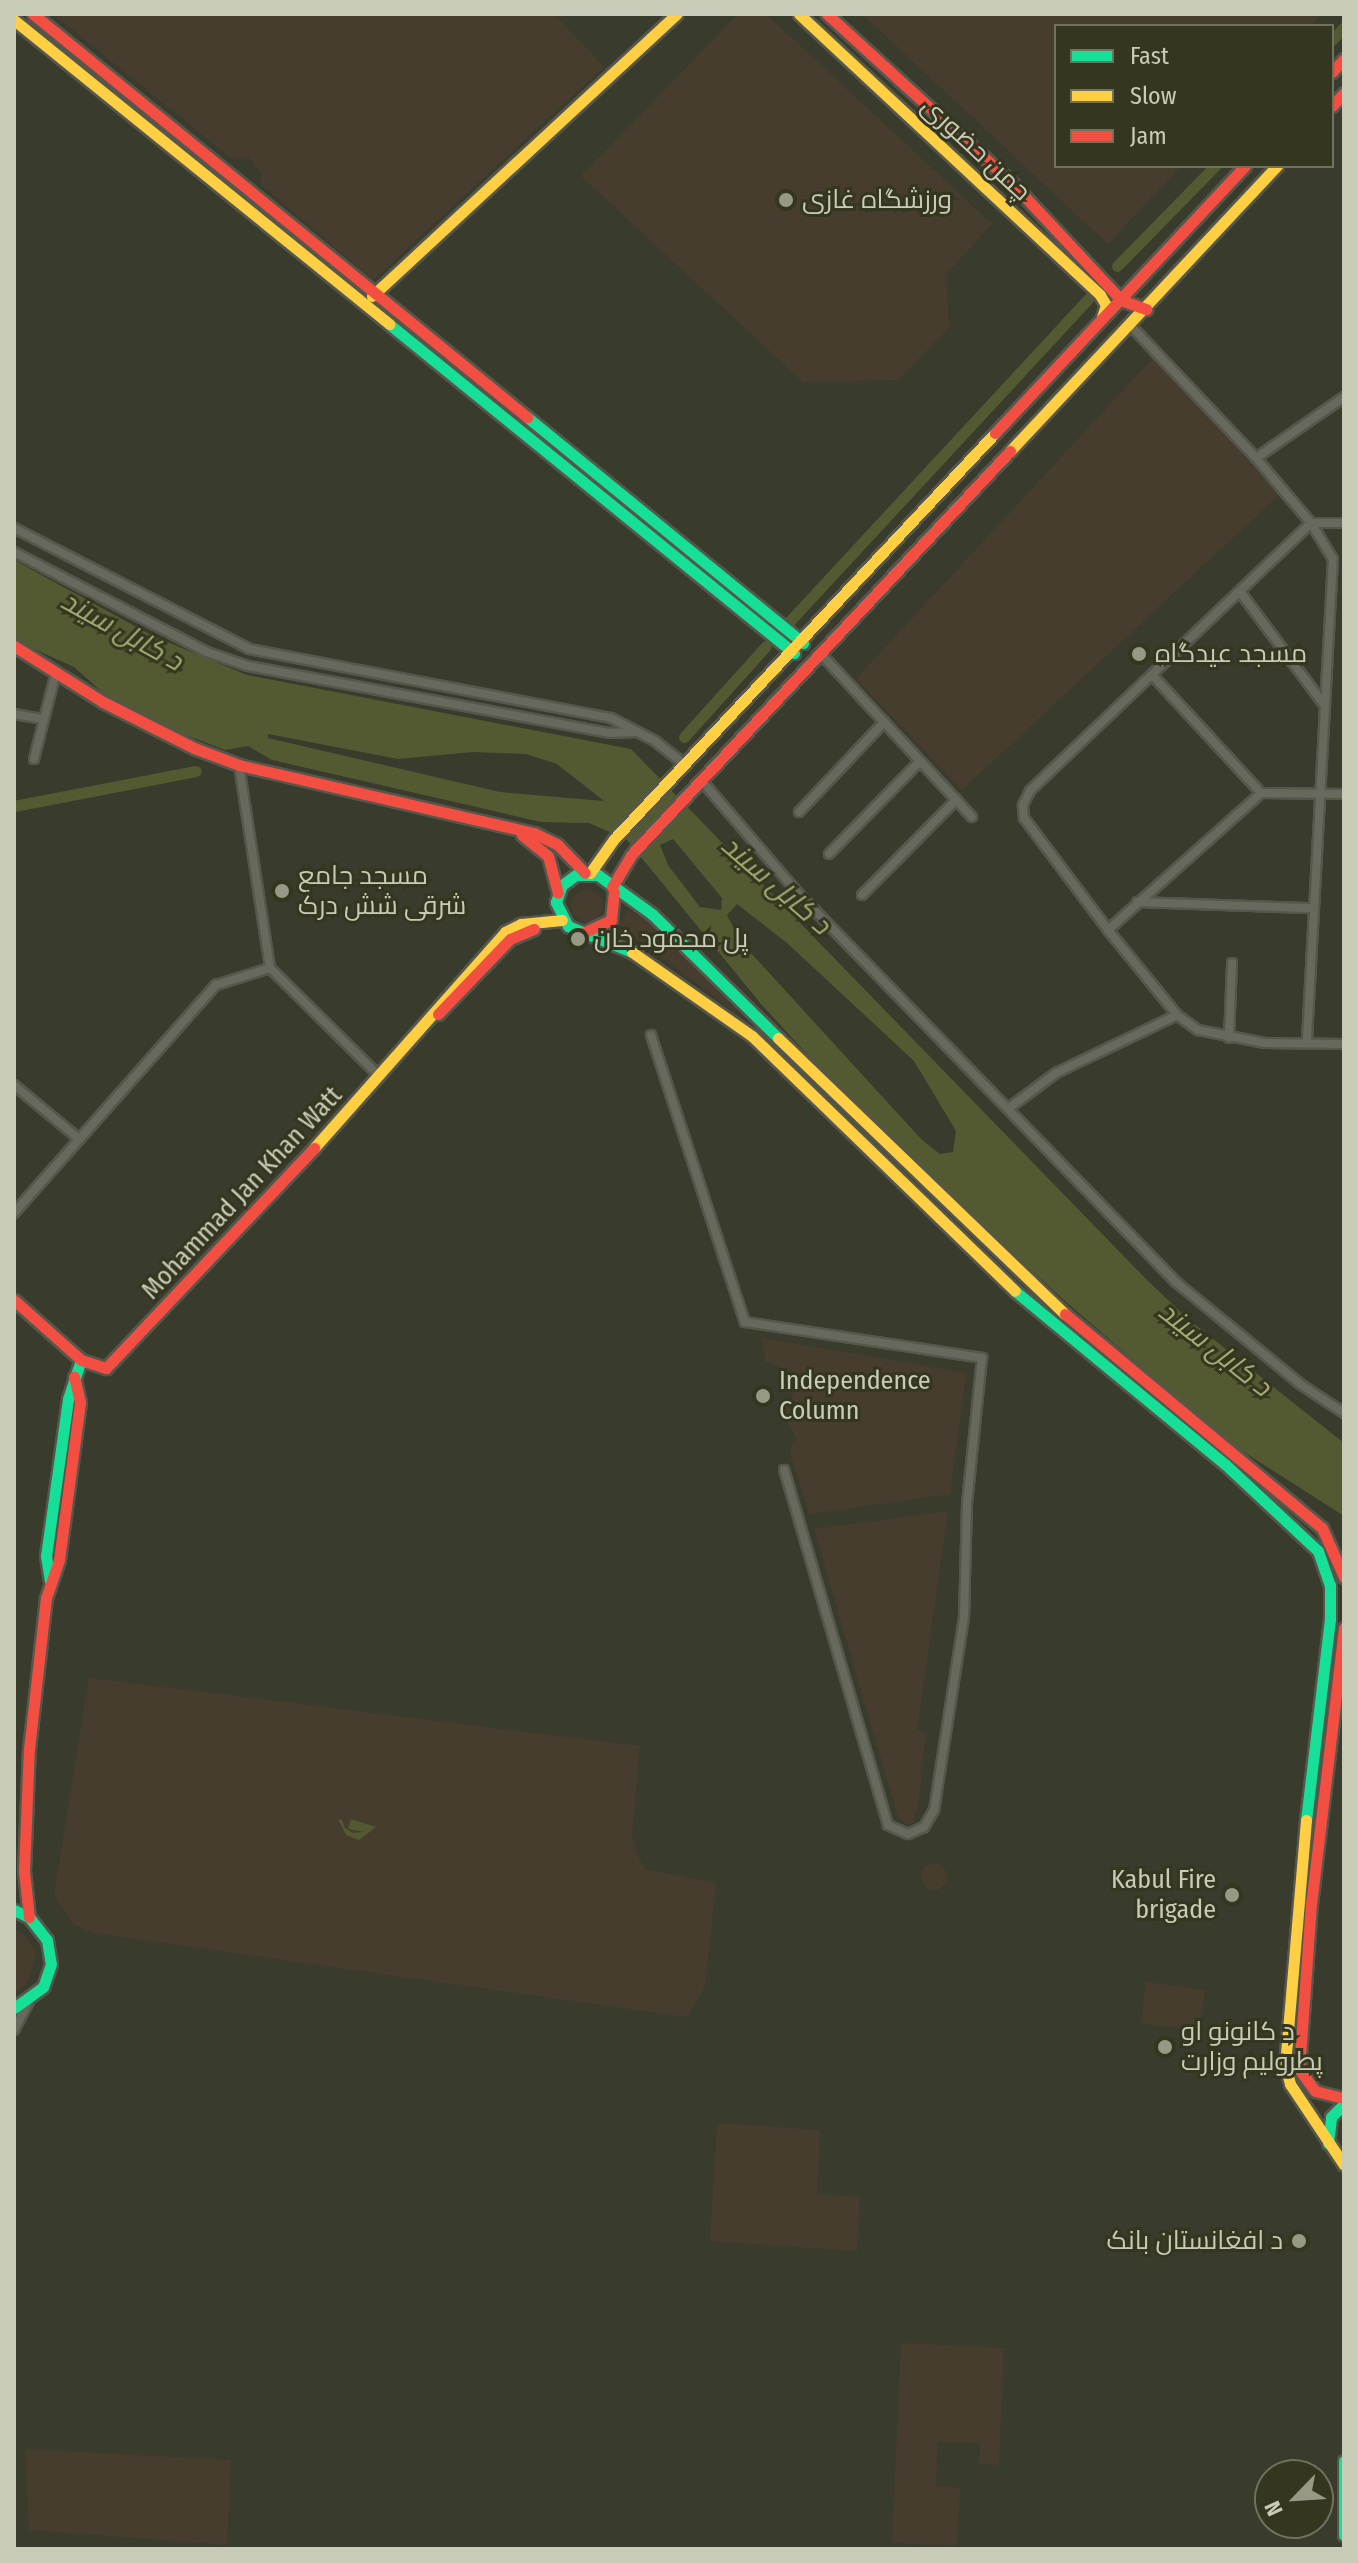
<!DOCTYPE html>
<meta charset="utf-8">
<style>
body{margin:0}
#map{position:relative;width:1358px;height:2563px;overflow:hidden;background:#393b2c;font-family:"Fira Sans Condensed",Cairo,sans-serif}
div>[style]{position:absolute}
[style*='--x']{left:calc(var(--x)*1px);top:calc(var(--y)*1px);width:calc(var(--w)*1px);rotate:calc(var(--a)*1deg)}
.green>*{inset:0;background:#473d2e}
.round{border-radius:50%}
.water>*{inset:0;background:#535930}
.canal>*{height:11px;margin:-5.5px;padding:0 5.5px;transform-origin:5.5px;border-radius:5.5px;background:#535930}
.roads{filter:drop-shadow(2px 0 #55574c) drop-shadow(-2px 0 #55574c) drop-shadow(0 2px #55574c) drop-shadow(0 -2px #55574c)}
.street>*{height:8px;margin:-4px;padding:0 4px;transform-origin:4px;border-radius:4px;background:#66695c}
.fast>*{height:11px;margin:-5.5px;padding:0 5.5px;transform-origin:5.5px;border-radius:5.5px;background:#16e098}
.slow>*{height:11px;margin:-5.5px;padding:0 5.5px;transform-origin:5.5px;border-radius:5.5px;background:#ffcf43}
.jam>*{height:11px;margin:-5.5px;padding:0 5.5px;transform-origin:5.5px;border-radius:5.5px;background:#f24e42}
.dots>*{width:22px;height:22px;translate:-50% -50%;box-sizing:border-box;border:4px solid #34361f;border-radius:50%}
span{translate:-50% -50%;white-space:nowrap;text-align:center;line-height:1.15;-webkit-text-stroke:6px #34361f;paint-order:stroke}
.street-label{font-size:26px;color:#c8cbb7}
.poi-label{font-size:26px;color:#c8cbb7}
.left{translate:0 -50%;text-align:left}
.right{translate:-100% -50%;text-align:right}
.water-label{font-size:28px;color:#a4aa71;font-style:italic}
.frame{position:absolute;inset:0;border:16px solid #c8cbb7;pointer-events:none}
.legend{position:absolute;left:1054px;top:24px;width:280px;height:144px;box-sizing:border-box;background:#34361f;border:2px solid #6f725c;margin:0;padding:10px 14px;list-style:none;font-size:24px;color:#c8cbb7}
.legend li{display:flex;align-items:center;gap:16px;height:40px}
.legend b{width:40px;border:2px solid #6f725c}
.north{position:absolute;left:1254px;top:2459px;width:80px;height:80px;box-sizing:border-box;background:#34361f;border:2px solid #6f725c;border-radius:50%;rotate:245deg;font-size:22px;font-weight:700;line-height:32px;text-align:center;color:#c8cbb7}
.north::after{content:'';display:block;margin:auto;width:28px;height:36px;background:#969986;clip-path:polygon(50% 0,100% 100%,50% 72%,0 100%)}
</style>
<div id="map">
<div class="green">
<div style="clip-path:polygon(53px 14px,554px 14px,604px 67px,373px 280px,261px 185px,261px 174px,248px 157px,231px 158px)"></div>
<div style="clip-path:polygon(738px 14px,766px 14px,992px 224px,946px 274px,949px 328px,898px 380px,803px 382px,581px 176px)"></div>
<div style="clip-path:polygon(862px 14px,1321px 14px,1310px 26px,1056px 26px,1056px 166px,1181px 166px,1108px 244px)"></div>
<div style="clip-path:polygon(1154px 357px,1279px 495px,962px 790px,856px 679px)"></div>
<div class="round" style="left:571px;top:890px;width:32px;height:32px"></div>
<div style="clip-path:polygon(629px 910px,639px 917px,643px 911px,746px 1021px,618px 925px)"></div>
<div style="clip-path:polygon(762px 1338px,966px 1373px,950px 1494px,809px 1514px,791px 1454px,791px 1445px,798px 1441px,783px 1415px,796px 1388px,787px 1369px,765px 1362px)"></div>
<div style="clip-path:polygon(948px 1511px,917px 1730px,926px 1733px,918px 1808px,913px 1823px,907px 1825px,898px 1817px,814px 1529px)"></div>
<div style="clip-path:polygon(89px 1678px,640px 1746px,632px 1836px,637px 1854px,645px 1869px,716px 1883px,705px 1987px,687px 2017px,93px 1933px,72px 1923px,54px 1895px)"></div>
<div class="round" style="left:921px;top:1864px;width:26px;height:26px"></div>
<div style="clip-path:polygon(14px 1927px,30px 1940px,36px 1954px,27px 1984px,14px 1993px)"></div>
<div style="clip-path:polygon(1146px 1982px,1205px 1990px,1200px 2031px,1141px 2023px)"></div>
<div style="clip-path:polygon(717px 2123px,820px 2130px,817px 2194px,860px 2197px,857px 2251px,710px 2241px)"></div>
<div style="clip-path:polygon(901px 2343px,1004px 2348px,999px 2465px,979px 2464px,980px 2443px,938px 2442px,936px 2486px,960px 2488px,957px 2546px,892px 2543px)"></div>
<div style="clip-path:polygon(25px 2449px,231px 2460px,227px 2545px,29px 2530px)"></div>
</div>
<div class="water">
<div style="clip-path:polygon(evenodd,14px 560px,153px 636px,247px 675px,631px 749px,1147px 1280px,1188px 1319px,1344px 1443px,1344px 1516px,1228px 1442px,1066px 1302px,861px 1113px,761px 1004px,627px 840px,589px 823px,541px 822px,272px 760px,248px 746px,225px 750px,173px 730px,112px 701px,74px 667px,14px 640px,14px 560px,268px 734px,398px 759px,473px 752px,526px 754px,557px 764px,604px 801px,500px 792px,268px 738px,268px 734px,14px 560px,673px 839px,722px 898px,721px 910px,700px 907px,668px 865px,660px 845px,673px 839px,14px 560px,737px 904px,787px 943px,914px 1061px,956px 1131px,953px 1152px,940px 1154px,922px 1140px,741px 942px,727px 915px,737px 904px)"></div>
<div style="clip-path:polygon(338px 1819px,342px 1820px,345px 1828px,353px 1833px,364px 1832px,348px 1829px,351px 1819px,376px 1827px,359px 1840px,346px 1835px)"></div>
</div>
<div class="canal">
<div style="--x:1332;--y:40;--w:18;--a:-47"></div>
<div style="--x:1117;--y:266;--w:140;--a:-45.6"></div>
<div style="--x:787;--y:624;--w:443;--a:-47.2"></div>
<div style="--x:684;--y:737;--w:122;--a:-48"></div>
<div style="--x:14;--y:806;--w:185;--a:-10.9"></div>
</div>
<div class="roads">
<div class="street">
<div style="--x:1130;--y:325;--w:183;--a:46.5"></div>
<div style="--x:1256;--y:458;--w:85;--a:49.8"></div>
<div style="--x:1311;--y:523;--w:42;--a:58.6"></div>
<div style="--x:1333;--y:559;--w:485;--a:93.1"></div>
<div style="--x:1256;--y:458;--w:107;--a:-34.7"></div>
<div style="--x:1344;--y:523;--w:33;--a:180"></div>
<div style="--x:1311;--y:523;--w:388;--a:136.4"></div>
<div style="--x:1030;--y:791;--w:16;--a:117"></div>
<div style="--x:1023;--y:805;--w:13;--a:86"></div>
<div style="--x:1024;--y:818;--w:140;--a:53.1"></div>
<div style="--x:1108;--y:930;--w:109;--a:50.9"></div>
<div style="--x:1177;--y:1015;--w:26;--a:36"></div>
<div style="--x:1198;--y:1030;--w:68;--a:11"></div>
<div style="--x:1265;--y:1043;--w:79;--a:0.7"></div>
<div style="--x:14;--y:528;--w:264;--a:27.2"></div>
<div style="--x:249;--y:649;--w:369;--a:10.8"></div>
<div style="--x:611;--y:718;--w:50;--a:27.6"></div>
<div style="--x:655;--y:741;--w:37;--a:38"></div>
<div style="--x:14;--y:552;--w:217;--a:27.4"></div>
<div style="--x:207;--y:652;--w:43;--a:18.9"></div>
<div style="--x:248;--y:666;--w:367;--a:10.5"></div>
<div style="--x:609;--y:733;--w:28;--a:-2"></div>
<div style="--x:1241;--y:593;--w:141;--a:53.4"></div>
<div style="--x:821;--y:654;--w:222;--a:47.2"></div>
<div style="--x:1154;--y:677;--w:158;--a:47.3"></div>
<div style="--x:14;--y:714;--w:28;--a:10"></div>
<div style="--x:34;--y:759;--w:90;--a:-75.8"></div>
<div style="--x:239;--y:765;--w:205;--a:81.3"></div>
<div style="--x:270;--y:968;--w:155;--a:44.7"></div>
<div style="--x:701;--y:780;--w:146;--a:49.4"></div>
<div style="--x:796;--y:891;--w:545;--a:45.82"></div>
<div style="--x:1176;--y:1282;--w:161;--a:39.4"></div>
<div style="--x:1300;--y:1384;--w:53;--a:33.4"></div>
<div style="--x:799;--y:812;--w:124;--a:-46.6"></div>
<div style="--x:829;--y:854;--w:130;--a:-45.6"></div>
<div style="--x:862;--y:895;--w:134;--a:-45.3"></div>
<div style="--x:1137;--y:902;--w:176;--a:2"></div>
<div style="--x:1108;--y:930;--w:205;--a:-41.8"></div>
<div style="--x:1261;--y:793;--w:83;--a:0.7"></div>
<div style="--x:651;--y:1035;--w:302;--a:71.9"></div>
<div style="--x:745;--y:1322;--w:240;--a:8.6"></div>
<div style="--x:982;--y:1358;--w:146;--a:95.9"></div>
<div style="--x:967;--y:1503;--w:114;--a:91.5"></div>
<div style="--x:964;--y:1617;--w:195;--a:98.8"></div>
<div style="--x:934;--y:1810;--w:20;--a:120"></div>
<div style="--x:924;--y:1827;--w:17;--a:156"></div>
<div style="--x:908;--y:1834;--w:22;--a:-156"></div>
<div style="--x:888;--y:1825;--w:370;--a:-106.3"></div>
<div style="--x:1229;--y:1038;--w:75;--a:-87.7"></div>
<div style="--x:14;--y:1085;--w:85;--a:39.7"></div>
<div style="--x:1009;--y:1108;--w:59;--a:-36.7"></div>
<div style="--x:1056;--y:1073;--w:134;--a:-25.6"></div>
<div style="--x:14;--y:1213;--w:305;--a:-48.5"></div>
<div style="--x:216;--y:985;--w:57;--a:-17.5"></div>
<div style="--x:14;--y:2030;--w:32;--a:-62"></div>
</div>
<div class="fast">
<div style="--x:389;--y:324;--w:522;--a:39.09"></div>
<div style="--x:527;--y:417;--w:357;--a:39.3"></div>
<div style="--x:632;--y:952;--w:69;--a:-157.9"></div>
<div style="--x:568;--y:926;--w:27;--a:-117"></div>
<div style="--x:556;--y:902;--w:18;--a:-71"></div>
<div style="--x:562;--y:885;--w:17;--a:-36"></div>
<div style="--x:576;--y:875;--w:22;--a:0"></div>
<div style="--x:598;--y:875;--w:67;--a:35.8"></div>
<div style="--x:652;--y:914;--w:177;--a:44.5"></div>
<div style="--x:1015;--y:1291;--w:273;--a:39.5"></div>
<div style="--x:1226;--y:1465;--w:126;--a:43.1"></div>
<div style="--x:1318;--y:1551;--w:36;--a:71"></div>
<div style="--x:1330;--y:1585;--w:34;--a:90"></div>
<div style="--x:1330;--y:1619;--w:202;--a:96.8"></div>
<div style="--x:50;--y:1581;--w:25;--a:-99"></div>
<div style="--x:46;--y:1556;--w:159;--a:-82"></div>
<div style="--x:68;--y:1399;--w:41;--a:-71.6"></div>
<div style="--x:14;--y:1910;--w:17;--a:25"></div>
<div style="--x:29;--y:1917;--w:29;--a:52"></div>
<div style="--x:47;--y:1940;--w:24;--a:81"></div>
<div style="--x:51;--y:1964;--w:24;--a:109"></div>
<div style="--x:43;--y:1987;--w:36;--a:144"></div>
<div style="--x:1328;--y:2143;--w:26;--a:-83"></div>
<div style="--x:1331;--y:2117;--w:18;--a:-45"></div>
<div style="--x:1344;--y:2461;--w:74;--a:90"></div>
</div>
<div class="slow">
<div style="--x:799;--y:14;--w:412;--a:43"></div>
<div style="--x:1100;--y:295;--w:12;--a:59"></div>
<div style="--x:1106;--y:305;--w:13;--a:108"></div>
<div style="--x:14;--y:20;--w:483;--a:39"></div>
<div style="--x:372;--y:296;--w:415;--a:-42.8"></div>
<div style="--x:1010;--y:451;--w:391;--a:-46.9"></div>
<div style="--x:590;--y:873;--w:42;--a:-54.8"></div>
<div style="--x:614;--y:839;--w:557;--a:-46.82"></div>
<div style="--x:632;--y:952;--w:146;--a:35"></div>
<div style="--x:752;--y:1036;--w:366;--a:44.1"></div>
<div style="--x:778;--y:1038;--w:398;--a:43.9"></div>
<div style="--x:314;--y:1148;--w:288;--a:-48.5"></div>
<div style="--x:505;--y:932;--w:18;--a:-27"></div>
<div style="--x:521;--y:924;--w:41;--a:-5.6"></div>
<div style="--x:1306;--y:1820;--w:246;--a:94.9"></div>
<div style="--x:1285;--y:2065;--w:20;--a:75"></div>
<div style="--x:1290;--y:2084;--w:97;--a:56.3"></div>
</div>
<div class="jam">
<div style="--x:33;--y:14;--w:638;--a:39.21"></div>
<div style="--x:827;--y:14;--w:252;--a:42.4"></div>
<div style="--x:1013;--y:184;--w:158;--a:47"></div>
<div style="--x:1121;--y:300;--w:27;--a:20"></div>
<div style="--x:1332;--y:72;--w:18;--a:-47"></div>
<div style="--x:1332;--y:106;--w:18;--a:-47"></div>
<div style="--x:995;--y:433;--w:366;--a:-46.9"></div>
<div style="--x:14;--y:646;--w:105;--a:32.2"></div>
<div style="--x:103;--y:702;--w:102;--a:26.8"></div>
<div style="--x:194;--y:748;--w:48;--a:20.7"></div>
<div style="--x:239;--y:765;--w:303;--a:13"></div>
<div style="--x:534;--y:833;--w:25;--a:26"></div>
<div style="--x:557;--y:844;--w:40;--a:46"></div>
<div style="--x:522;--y:835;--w:33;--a:39"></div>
<div style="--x:548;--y:856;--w:38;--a:75"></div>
<div style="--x:612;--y:887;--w:37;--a:-59"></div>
<div style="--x:631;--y:855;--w:554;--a:-46.83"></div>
<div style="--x:585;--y:932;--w:29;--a:-25"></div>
<div style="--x:611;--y:920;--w:28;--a:-84"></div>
<div style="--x:438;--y:1014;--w:104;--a:-46.2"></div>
<div style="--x:510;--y:939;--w:26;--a:-23"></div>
<div style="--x:14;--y:1300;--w:90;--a:41.8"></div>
<div style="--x:81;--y:1360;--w:26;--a:18"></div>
<div style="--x:106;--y:1368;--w:303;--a:-46.6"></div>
<div style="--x:1065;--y:1314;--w:334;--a:39.8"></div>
<div style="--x:1322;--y:1528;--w:54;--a:65.8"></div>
<div style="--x:1344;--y:1628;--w:277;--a:96.8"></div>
<div style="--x:1311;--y:1903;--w:166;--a:94.1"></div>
<div style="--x:1299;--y:2069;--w:27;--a:54"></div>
<div style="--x:1315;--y:2091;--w:30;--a:14"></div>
<div style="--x:29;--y:1917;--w:46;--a:-96.2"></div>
<div style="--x:24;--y:1871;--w:122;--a:-87.7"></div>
<div style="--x:29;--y:1749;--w:152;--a:-83.6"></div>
<div style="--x:46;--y:1598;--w:40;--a:-71.1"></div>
<div style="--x:59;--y:1560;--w:159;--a:-82.4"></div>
<div style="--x:80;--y:1402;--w:26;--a:-103"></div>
</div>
</div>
<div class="dots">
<div style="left:786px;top:200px;background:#969986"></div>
<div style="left:1139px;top:654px;background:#969986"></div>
<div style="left:282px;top:891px;background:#969986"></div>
<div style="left:578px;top:939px;background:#969986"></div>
<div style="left:763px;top:1396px;background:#969986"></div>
<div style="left:1232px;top:1895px;background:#969986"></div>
<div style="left:1165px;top:2047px;background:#969986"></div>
<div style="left:1299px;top:2241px;background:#969986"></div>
</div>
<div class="street-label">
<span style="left:976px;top:149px;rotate:43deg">چمن حضوری</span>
<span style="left:242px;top:1193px;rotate:-47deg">Mohammad Jan Khan Watt</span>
</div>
<div class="poi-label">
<span class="left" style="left:802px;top:200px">ورزشگاه غازی</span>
<span class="left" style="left:1155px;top:654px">مسجد عیدگاه</span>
<span class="left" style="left:298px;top:891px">مسجد جامع<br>شرقی شش درک</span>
<span class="left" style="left:594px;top:939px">پل محمود خان</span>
<span class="left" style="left:779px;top:1396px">Independence<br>Column</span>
<span class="right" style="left:1216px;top:1895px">Kabul Fire<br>brigade</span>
<span class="left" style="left:1181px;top:2047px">د کانونو او<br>پطرولیم وزارت</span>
<span class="right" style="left:1283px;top:2241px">د افغانستان بانک</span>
</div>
<div class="water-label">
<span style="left:122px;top:631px;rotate:29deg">د کابل سيند</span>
<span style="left:776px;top:885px;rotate:41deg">د کابل سيند</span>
<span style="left:1215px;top:1349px;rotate:38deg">د کابل سيند</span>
</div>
<div class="frame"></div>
<ul class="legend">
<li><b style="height:10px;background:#16e098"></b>Fast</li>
<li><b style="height:10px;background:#ffcf43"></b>Slow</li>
<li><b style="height:10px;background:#f24e42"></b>Jam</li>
</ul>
<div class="north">N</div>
</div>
